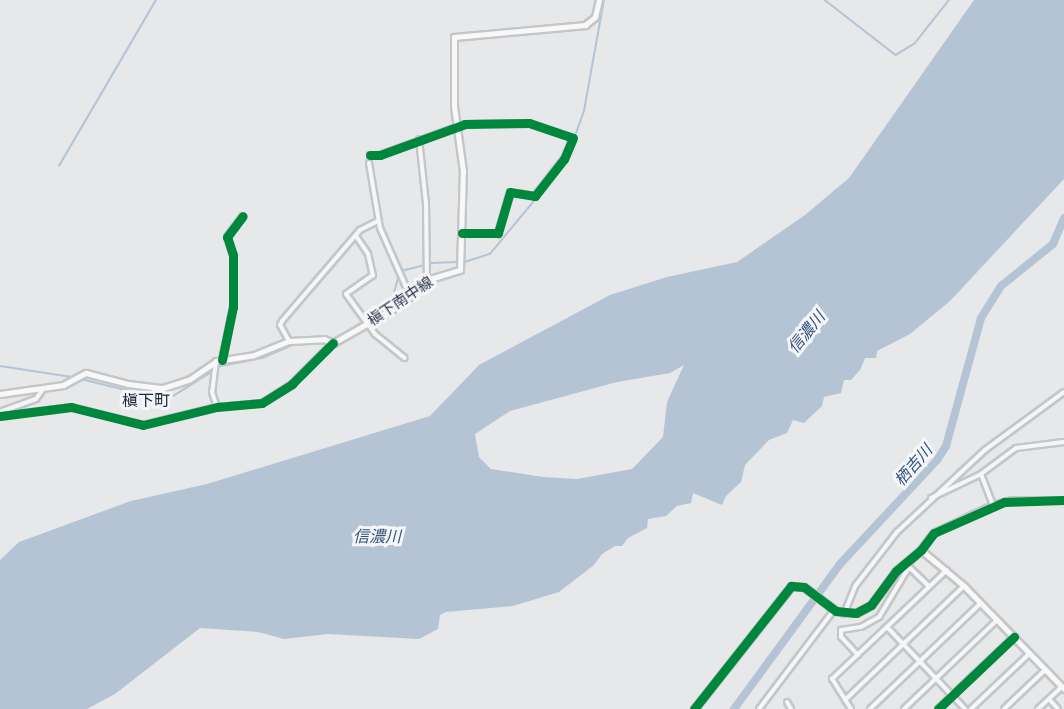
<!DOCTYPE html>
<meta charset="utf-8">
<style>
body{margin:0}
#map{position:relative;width:1064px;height:709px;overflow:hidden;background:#e6e8ea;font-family:"Noto Sans","Noto Sans JP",sans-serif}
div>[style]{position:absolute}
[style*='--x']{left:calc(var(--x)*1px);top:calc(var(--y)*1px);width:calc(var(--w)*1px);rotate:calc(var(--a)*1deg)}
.water>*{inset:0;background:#b4c4d5}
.stream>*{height:1.5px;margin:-0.75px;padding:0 0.75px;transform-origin:0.75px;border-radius:0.75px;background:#b4c4d5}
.river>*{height:8px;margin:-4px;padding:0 4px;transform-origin:4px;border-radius:4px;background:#b4c4d5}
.roads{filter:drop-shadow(2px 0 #c4c6c8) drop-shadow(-2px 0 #c4c6c8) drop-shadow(0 2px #c4c6c8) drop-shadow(0 -2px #c4c6c8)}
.street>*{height:4px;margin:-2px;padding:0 2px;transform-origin:2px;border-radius:2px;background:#f5f6f7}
.secondary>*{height:5px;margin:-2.5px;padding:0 2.5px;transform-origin:2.5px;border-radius:2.5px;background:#f8f8f8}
.cycleway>*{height:9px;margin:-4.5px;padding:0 4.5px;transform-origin:4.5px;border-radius:4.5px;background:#00873e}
span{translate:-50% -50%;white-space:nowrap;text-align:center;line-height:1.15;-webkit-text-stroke:6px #f4f6f9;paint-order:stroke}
.street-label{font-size:15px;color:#2b3445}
.water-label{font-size:16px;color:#34527a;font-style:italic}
.neighbourhood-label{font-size:16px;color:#1d2536}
</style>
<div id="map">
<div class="water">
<div style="clip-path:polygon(evenodd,974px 0,1064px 0,1064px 179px,950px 301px,910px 334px,877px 351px,876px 358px,865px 358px,860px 370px,851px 380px,844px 380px,841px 393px,824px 397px,822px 406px,804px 423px,793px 420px,787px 433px,769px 440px,745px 465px,741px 482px,726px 496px,722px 505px,693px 493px,691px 503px,677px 506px,666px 516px,648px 519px,647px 528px,628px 538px,622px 546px,615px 546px,602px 554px,594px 565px,559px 592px,513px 606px,446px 612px,440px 615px,438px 629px,419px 639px,328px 634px,284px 639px,258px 632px,200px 628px,115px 694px,87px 709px,0 709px,0 560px,19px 542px,131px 501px,207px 484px,430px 416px,479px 365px,610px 295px,667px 277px,737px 262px,805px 215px,849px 178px,974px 0,684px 365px,667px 402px,663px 437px,632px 469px,577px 479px,543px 477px,491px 469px,479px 457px,475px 434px,510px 411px,617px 382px,670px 373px,684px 365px)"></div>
</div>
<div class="stream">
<div style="--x:825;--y:0;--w:90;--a:37.8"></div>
<div style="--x:896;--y:55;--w:22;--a:-32"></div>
<div style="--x:915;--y:43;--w:55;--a:-51.7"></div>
<div style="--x:566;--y:161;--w:53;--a:-70.2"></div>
<div style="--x:584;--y:111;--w:113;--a:-79.8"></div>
<div style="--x:59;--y:166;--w:192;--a:-59.7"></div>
<div style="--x:462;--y:263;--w:29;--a:-18"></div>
<div style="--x:490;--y:254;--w:116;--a:-50.3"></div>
<div style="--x:401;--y:271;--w:32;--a:-14"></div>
<div style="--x:432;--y:263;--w:25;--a:-2"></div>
<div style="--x:367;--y:319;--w:29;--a:-34"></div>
<div style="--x:391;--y:303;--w:29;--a:-74"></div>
<div style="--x:334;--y:340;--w:34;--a:-32"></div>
<div style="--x:0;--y:366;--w:74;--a:8.6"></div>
<div style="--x:81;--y:379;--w:89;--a:13.7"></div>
<div style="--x:167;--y:400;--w:64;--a:-32.2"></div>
<div style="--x:221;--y:366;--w:42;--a:-11"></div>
<div style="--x:262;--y:358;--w:36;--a:-23"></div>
<div style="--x:295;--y:344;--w:32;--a:-2"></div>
</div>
<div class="river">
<div style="--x:734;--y:709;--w:181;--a:-53.8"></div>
<div style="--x:841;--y:563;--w:141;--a:-47"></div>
<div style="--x:937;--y:460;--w:17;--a:-57"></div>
<div style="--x:946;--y:446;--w:133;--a:-74.7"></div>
<div style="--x:981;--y:318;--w:38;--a:-58"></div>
<div style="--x:1001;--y:286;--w:67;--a:-38.9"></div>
<div style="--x:1053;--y:244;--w:28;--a:-67"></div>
</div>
<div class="roads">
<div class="street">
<div style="--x:419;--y:139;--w:64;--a:83.8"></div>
<div style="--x:426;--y:203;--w:78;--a:89.3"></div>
<div style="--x:370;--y:155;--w:10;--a:0"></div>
<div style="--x:380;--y:155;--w:90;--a:-20"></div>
<div style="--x:465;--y:124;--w:64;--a:-0.9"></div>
<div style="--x:529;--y:123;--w:46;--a:18.8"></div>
<div style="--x:573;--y:138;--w:23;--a:113"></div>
<div style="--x:564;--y:159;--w:47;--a:128.1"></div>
<div style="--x:535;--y:196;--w:25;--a:-171"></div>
<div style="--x:510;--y:192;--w:43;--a:106.3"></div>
<div style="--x:498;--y:233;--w:36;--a:180"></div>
<div style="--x:369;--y:163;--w:66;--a:80.4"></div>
<div style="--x:380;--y:228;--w:74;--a:66.2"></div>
<div style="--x:356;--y:236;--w:22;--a:56"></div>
<div style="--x:368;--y:254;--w:22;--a:77"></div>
<div style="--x:373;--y:275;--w:33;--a:145"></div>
<div style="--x:346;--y:294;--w:49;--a:54.1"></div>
<div style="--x:375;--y:334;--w:38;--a:39"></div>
<div style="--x:289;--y:341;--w:18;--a:-119"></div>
<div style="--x:280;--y:325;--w:4;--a:-63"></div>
<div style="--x:282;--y:321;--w:120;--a:-49.4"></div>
<div style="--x:360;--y:230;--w:20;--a:-27"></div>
<div style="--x:222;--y:360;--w:54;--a:-78.3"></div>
<div style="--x:233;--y:307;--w:52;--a:-90"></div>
<div style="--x:233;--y:255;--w:19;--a:-108"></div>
<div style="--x:227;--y:237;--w:26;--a:-53"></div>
<div style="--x:216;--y:361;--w:31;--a:97"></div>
<div style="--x:212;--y:392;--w:16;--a:72"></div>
<div style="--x:0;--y:412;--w:38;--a:-20"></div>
<div style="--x:36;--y:399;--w:12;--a:-55"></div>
<div style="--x:0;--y:416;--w:72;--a:-7.2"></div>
<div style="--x:71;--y:407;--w:74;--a:14"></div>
<div style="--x:143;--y:425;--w:76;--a:-13.7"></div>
<div style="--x:217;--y:407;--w:45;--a:-5.1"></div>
<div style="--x:262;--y:403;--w:36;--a:-32"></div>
<div style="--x:292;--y:384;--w:58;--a:-45"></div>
<div style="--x:981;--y:474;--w:33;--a:69"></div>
<div style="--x:931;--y:498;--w:55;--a:-25.6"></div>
<div style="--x:981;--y:474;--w:44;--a:-36.6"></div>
<div style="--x:1016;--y:448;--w:48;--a:-7.1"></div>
<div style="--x:921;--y:550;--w:21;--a:-53"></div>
<div style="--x:934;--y:533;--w:65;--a:-25.4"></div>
<div style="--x:993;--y:505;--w:20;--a:-15"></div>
<div style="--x:1012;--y:500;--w:52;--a:0"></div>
<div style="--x:844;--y:614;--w:31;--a:-68"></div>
<div style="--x:856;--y:585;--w:67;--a:-52.3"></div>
<div style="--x:897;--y:532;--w:120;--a:-43"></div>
<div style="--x:985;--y:450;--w:98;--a:-36.3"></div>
<div style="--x:887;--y:627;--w:113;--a:46.4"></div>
<div style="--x:858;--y:655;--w:25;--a:-133"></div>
<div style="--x:841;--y:637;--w:7;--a:-90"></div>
<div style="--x:841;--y:630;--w:20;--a:-9"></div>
<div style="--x:861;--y:627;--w:21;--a:-29"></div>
<div style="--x:879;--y:617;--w:58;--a:-59"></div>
<div style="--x:909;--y:567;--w:28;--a:44"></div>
<div style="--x:1049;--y:699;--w:13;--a:48"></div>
<div style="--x:845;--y:700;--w:165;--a:-43.8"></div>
<div style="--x:787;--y:702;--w:8;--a:60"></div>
<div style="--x:759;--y:709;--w:124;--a:-52.9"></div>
<div style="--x:851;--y:709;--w:36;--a:-122"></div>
<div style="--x:832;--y:679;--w:158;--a:-43.5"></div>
<div style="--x:870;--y:709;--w:153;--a:-43.7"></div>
<div style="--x:904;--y:709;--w:129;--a:-43.7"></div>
<div style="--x:938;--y:709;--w:105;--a:-43.5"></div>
<div style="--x:971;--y:709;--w:81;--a:-43.5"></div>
<div style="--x:1004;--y:709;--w:57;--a:-43.6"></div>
<div style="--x:1038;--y:709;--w:33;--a:-43"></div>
</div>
<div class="secondary">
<div style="--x:0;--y:394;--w:64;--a:-8.1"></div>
<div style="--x:63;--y:385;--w:26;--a:-28"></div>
<div style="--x:86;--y:373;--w:43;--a:14.7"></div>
<div style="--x:128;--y:384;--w:35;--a:7"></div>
<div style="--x:163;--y:388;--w:28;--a:-18"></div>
<div style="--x:190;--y:379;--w:32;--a:-34"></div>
<div style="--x:217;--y:361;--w:37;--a:-9"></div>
<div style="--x:254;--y:355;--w:38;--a:-22"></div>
<div style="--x:289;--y:341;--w:35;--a:-3"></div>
<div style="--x:324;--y:339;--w:10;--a:24"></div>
<div style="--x:333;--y:343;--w:75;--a:-29.6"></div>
<div style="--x:398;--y:306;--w:42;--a:-40.2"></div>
<div style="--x:430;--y:279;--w:31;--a:-17"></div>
<div style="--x:460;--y:270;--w:99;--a:-88.3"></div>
<div style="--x:463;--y:171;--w:66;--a:-97.9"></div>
<div style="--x:454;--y:106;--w:69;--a:-90"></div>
<div style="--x:454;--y:37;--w:132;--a:-5.2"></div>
<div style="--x:585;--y:25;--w:13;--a:-39"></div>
<div style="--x:595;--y:17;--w:17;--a:-77"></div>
<div style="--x:694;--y:709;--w:157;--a:-51.7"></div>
<div style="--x:791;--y:586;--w:13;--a:4"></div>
<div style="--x:804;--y:587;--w:40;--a:37"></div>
<div style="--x:836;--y:611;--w:20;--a:6"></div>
<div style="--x:856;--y:613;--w:17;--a:-28"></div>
<div style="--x:871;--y:605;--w:42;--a:-53.7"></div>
<div style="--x:896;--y:571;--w:33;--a:-40"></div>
<div style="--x:921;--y:550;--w:56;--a:39.9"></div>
<div style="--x:964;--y:586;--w:144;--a:45.8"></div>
</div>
</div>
<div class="cycleway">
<div style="--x:370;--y:155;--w:10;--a:0"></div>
<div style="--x:380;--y:155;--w:90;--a:-20"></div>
<div style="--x:465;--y:124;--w:64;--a:-0.9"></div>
<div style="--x:529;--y:123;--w:46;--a:18.8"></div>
<div style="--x:573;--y:138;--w:23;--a:113"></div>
<div style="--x:564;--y:159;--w:47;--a:128.1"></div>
<div style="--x:535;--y:196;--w:25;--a:-171"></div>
<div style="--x:510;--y:192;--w:43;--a:106.3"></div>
<div style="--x:498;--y:233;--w:36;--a:180"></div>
<div style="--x:222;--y:360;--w:54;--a:-78.3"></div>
<div style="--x:233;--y:307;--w:52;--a:-90"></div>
<div style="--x:233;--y:255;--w:19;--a:-108"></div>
<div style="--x:227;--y:237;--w:26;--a:-53"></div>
<div style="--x:0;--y:416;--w:72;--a:-7.2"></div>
<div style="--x:71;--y:407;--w:74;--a:14"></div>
<div style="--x:143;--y:425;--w:76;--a:-13.7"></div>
<div style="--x:217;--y:407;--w:45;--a:-5.1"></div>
<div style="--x:262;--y:403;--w:36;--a:-32"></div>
<div style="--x:292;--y:384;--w:58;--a:-45"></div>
<div style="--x:694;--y:709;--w:157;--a:-51.7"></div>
<div style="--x:791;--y:586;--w:13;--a:4"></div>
<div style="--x:804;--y:587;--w:40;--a:37"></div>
<div style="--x:836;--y:611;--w:20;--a:6"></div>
<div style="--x:856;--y:613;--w:17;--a:-28"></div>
<div style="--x:871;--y:605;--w:42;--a:-53.7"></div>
<div style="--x:896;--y:571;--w:33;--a:-40"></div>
<div style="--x:921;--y:550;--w:21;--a:-53"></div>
<div style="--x:934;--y:533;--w:77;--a:-23.9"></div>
<div style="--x:1004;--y:502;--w:60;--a:-1.9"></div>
<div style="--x:938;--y:709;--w:105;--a:-43.5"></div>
</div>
<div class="street-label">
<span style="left:400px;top:301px;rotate:-34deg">槇下南中線</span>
</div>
<div class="water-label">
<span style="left:806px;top:332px;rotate:-51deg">信濃川</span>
<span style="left:913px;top:465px;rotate:-49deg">栖吉川</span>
<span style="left:377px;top:536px">信濃川</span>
</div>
<div class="neighbourhood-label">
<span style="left:146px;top:400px">槇下町</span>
</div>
</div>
